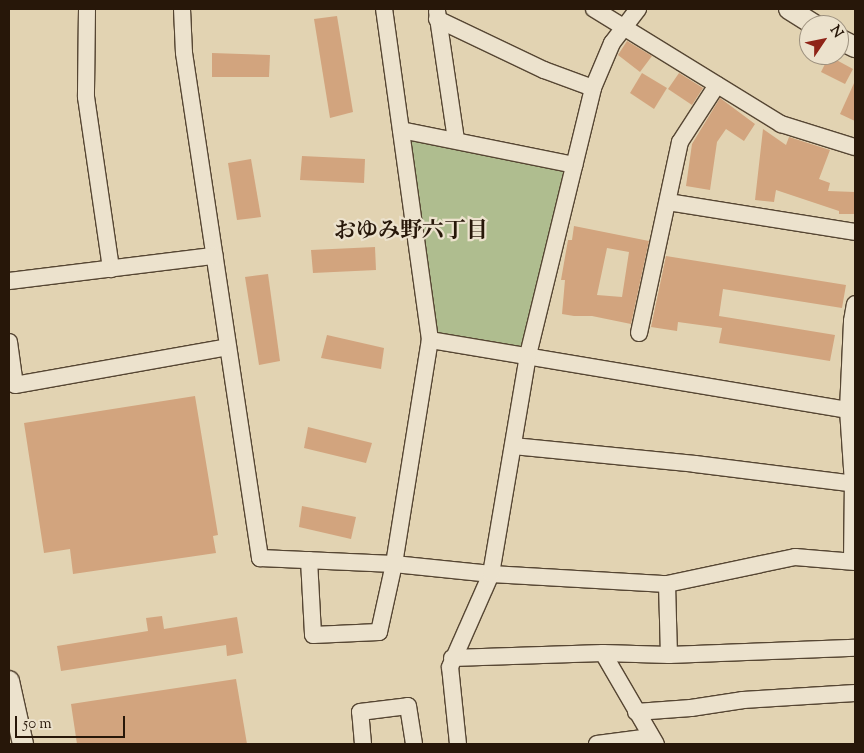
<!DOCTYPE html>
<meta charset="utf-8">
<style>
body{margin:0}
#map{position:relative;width:864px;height:753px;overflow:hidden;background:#e2d3b2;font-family:"Sorts Mill Goudy","Noto Serif JP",serif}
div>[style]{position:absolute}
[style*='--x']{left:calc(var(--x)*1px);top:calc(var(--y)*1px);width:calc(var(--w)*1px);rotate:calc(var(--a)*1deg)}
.green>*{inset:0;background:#afbd8f}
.building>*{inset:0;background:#d2a47e}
.roads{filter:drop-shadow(1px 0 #564633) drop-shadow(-1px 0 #564633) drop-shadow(0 1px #564633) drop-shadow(0 -1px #564633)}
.minor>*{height:16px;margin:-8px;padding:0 8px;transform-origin:8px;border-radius:8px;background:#ece2cd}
.tertiary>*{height:20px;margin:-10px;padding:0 10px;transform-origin:10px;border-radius:10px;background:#ece2cd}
span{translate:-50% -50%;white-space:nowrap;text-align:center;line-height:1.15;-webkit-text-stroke:4.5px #ece2cd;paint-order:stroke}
.neighbourhood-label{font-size:22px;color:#271709;font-weight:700}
.frame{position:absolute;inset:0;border:10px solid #271709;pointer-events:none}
.north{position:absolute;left:799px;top:15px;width:50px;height:50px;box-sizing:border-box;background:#ece2cd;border:1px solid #9d917f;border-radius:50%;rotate:56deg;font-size:14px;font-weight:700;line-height:20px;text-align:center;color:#271709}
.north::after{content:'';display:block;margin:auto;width:18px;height:22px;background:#8f2418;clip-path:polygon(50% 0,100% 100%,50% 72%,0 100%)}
.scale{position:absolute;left:15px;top:716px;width:110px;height:22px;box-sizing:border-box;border:2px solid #271709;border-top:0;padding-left:6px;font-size:15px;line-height:18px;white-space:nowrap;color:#271709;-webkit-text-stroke:4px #ece2cd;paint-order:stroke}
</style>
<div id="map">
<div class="green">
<div style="clip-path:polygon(409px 136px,570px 172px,526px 347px,433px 334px)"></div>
</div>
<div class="building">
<div style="clip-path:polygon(337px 16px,353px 112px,330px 118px,314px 19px)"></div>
<div style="clip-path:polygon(627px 41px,652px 56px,640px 72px,618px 55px)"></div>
<div style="clip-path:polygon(212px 53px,270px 55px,269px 77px,212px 77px)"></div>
<div style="clip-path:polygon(829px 56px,853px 69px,845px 84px,821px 72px)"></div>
<div style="clip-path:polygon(642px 73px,667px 88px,654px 109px,630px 93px)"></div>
<div style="clip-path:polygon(679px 73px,703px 88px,692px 105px,668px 89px)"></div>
<div style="clip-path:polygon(855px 81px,855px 121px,840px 114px)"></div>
<div style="clip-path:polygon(720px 98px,755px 124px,744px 141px,726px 129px,717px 142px,710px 190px,686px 186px,692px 144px)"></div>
<div style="clip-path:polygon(763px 129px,786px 145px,789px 137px,830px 150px,819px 179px,830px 183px,828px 191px,855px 192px,855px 214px,839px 214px,839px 211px,776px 190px,774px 202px,755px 200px)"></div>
<div style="clip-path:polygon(302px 156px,365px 159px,364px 183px,300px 180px)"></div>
<div style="clip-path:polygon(251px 159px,261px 217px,237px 220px,228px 163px)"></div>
<div style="clip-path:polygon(evenodd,574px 226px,649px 241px,631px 324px,592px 316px,574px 316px,562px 314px,565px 280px,561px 280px,568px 240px,572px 240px,574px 226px,607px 248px,629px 252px,622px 297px,597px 295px,607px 248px)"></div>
<div style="clip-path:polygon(375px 247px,376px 270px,313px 273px,311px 250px)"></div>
<div style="clip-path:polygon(666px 256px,846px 285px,842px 308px,723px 289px,719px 316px,835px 335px,830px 361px,719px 343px,722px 328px,678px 322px,677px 331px,651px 327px)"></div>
<div style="clip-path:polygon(268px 274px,280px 361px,259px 365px,245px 277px)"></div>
<div style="clip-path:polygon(327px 335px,384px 348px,381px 369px,321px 358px)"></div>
<div style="clip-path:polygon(195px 396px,218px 535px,213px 536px,216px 553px,73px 574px,70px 549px,44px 553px,24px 423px)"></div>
<div style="clip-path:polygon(308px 427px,372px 443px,366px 463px,304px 448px)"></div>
<div style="clip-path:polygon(302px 506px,356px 517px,351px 539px,299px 527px)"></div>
<div style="clip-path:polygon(162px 616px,164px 629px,237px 617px,243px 653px,227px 656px,226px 645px,61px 671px,57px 646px,148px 631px,146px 618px)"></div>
<div style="clip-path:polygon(236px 679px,247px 744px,77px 744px,71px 704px)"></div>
</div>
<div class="roads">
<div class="minor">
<div style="--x:87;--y:9;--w:88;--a:90.7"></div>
<div style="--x:86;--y:97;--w:174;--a:81.7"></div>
<div style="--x:182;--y:9;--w:44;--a:87.4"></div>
<div style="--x:184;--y:53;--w:511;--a:81.44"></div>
<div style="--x:260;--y:558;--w:134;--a:2.6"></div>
<div style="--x:394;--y:564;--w:98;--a:5.9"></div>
<div style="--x:491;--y:574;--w:176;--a:3.3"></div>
<div style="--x:667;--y:584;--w:131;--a:-11.9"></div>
<div style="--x:795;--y:557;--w:60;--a:4.8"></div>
<div style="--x:594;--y:9;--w:220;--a:31.6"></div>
<div style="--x:781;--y:124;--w:77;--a:17.3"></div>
<div style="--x:437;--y:11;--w:130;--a:81.6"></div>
<div style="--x:437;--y:19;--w:119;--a:25.5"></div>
<div style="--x:544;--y:70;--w:52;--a:20.2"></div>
<div style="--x:401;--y:130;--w:177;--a:11.4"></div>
<div style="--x:668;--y:202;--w:189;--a:9.1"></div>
<div style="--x:9;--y:281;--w:207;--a:-7"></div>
<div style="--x:639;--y:333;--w:195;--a:-77.9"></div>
<div style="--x:680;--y:142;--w:68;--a:-57"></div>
<div style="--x:430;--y:340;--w:424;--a:9.5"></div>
<div style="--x:9;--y:342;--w:43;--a:82.1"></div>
<div style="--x:15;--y:385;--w:216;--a:-10.1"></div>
<div style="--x:513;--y:446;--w:183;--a:5.6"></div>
<div style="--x:695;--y:464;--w:161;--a:7.1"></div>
<div style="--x:309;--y:560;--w:75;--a:86.9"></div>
<div style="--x:313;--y:635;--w:66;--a:-2.6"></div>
<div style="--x:379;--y:632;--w:70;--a:-77.6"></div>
<div style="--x:394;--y:564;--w:227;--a:-80.9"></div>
<div style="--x:430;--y:340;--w:334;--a:-97.9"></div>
<div style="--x:852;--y:561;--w:78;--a:-89.3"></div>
<div style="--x:853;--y:483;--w:73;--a:-93.9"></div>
<div style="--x:848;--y:410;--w:89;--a:-87.4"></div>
<div style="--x:852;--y:321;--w:17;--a:-80"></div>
<div style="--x:667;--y:584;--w:71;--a:88.4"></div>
<div style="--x:603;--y:653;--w:105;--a:59.8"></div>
<div style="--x:452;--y:658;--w:151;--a:-1.9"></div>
<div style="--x:603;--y:653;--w:66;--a:1.7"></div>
<div style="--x:669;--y:655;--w:186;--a:-2.2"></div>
<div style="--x:636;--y:712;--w:55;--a:-4.2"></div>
<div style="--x:691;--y:708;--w:53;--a:-8.7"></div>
<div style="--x:743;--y:700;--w:112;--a:-3.6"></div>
<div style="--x:363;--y:744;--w:32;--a:-95"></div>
<div style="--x:360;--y:712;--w:48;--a:-7.1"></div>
<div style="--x:408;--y:706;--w:38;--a:81"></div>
<div style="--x:458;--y:744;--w:77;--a:-95.9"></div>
<div style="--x:450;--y:667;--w:102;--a:-66.2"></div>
<div style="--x:491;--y:574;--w:222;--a:-80.4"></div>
<div style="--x:528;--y:355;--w:275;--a:-76.3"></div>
<div style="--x:593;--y:88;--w:49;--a:-67.1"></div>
<div style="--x:612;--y:43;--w:43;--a:-52.6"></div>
<div style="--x:597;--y:744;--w:54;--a:-7.4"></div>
</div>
<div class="tertiary">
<div style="--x:789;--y:9;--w:31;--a:32"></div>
<div style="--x:839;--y:39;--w:18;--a:27"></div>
<div style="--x:9;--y:681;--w:65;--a:77.5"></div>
</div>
</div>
<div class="neighbourhood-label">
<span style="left:411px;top:233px">おゆみ野六丁目</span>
</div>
<div class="frame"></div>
<div class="north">N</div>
<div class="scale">50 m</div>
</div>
